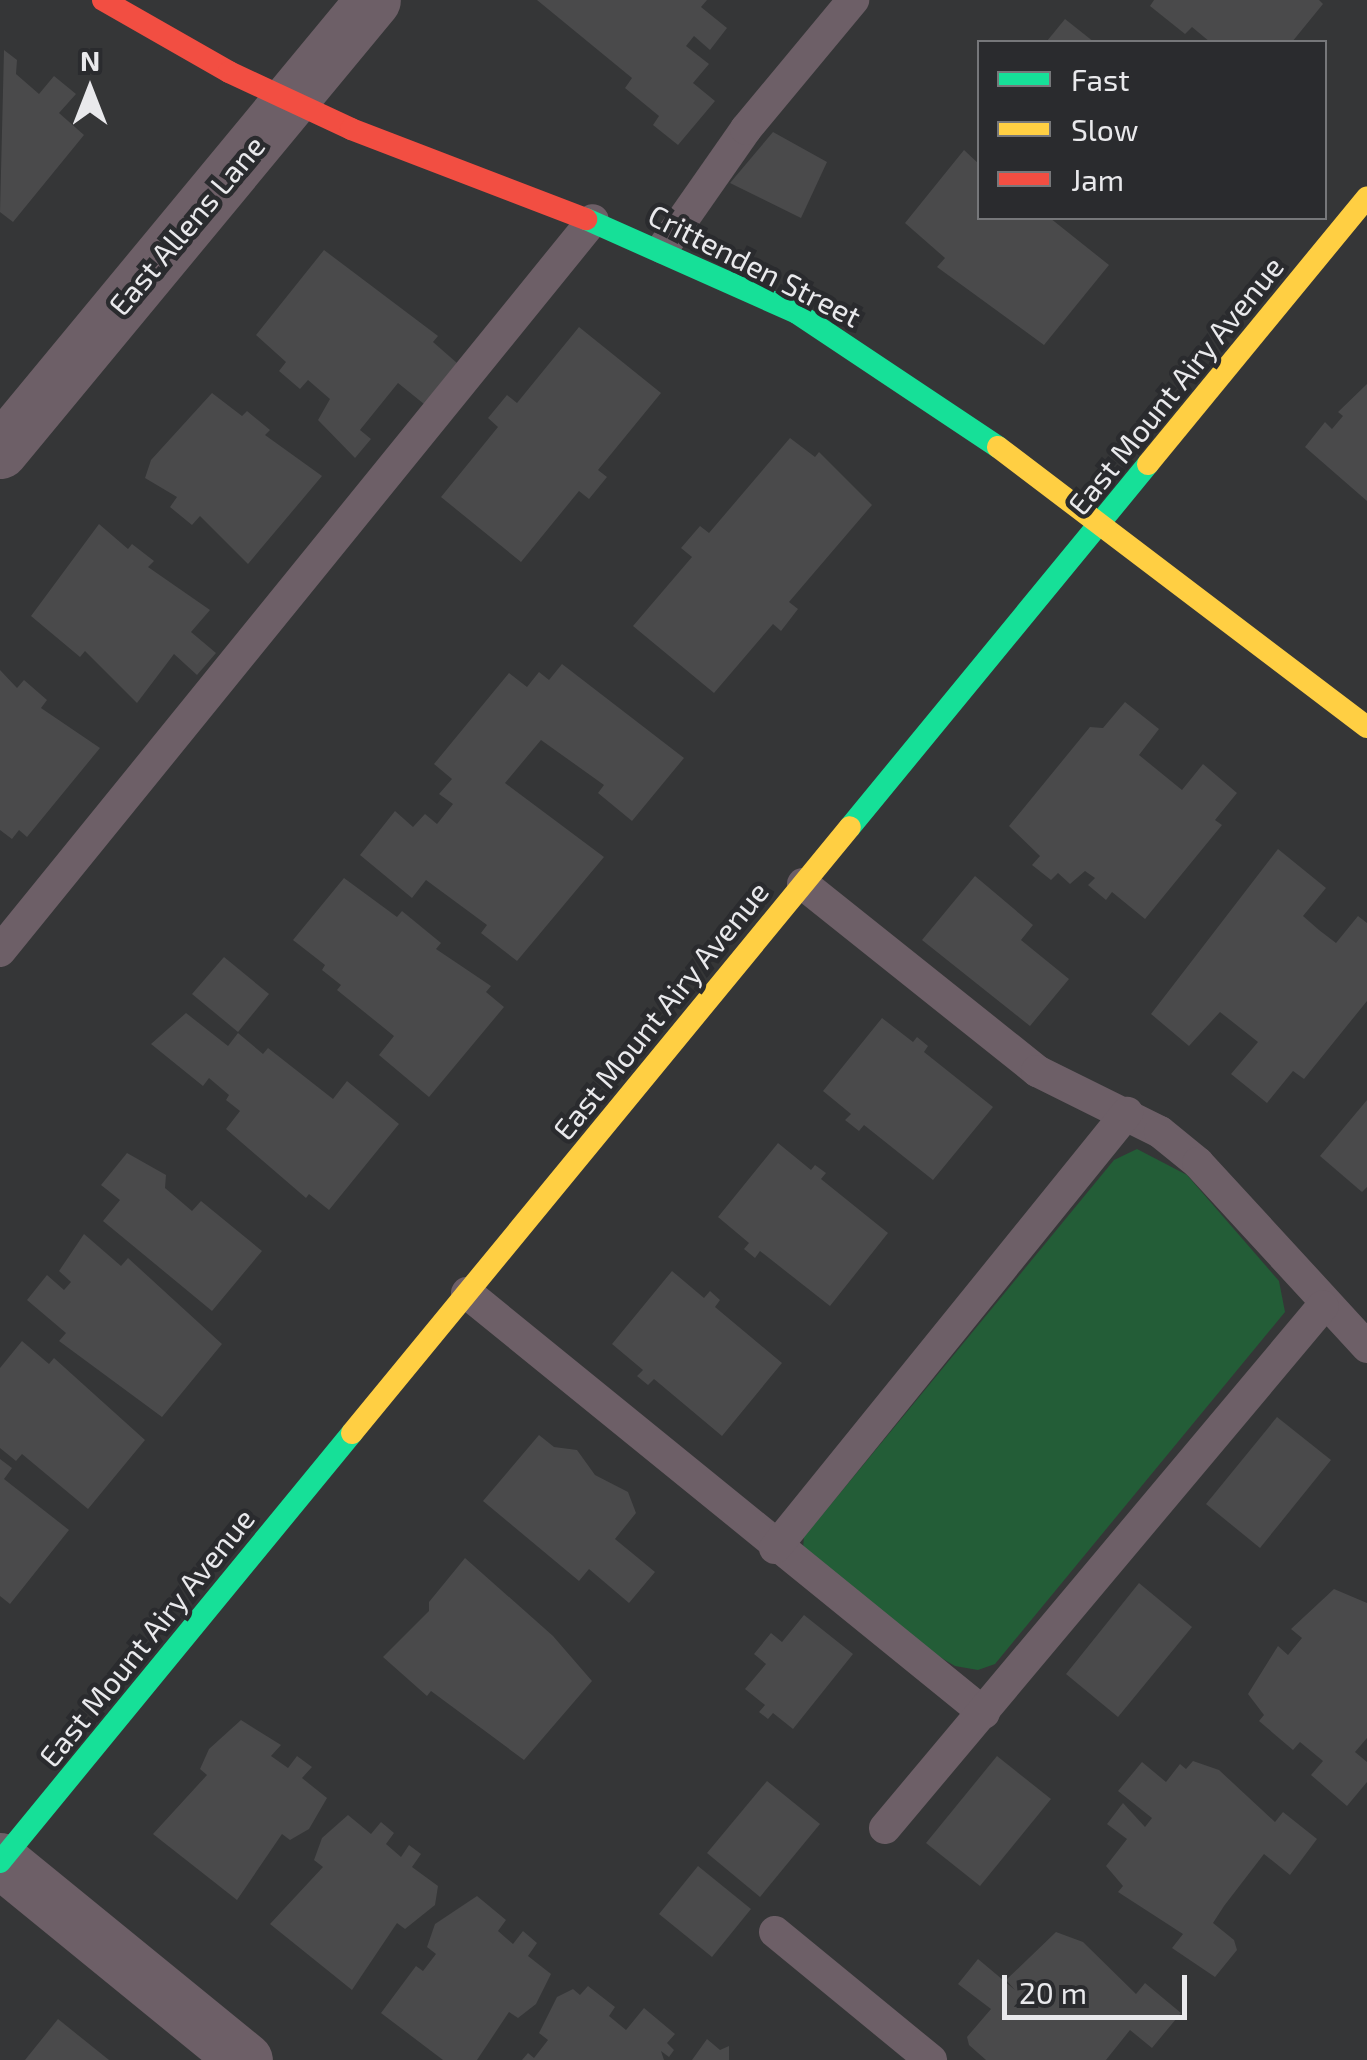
<!DOCTYPE html>
<style>
body{margin:0}
#map{position:relative;width:1367px;height:2060px;overflow:hidden;background:#353637;font-family:"Exo 2",sans-serif}
div>[style]{position:absolute}
[style*='--x']{left:calc(var(--x)*1px);top:calc(var(--y)*1px);width:calc(var(--w)*1px);rotate:calc(var(--a)*1deg)}
.green>*{inset:0;background:#235d37}
.building>*{inset:0;background:#4a4a4b}
.lane>*{height:32px;margin:-16px;padding:0 16px;transform-origin:16px;border-radius:16px;background:#6d5f67}
.street>*{height:55px;margin:-27.5px;padding:0 27.5px;transform-origin:27.5px;border-radius:27.5px;background:#6d5f67}
.fast>*{height:22px;margin:-11px;padding:0 11px;transform-origin:11px;border-radius:11px;background:#16e098}
.slow>*{height:22px;margin:-11px;padding:0 11px;transform-origin:11px;border-radius:11px;background:#ffcf43}
.jam>*{height:22px;margin:-11px;padding:0 11px;transform-origin:11px;border-radius:11px;background:#f24e42}
span{translate:-50% -50%;white-space:nowrap;text-align:center;line-height:1.15;-webkit-text-stroke:9px #2a2b2e;paint-order:stroke}
.street-label{font-size:30px;color:#e9e9ec}
.legend{position:absolute;left:977px;top:40px;width:350px;height:180px;box-sizing:border-box;background:#2a2b2e;border:2px solid #76777a;margin:0;padding:12px 18px;list-style:none;font-size:30px;color:#e9e9ec}
.legend li{display:flex;align-items:center;gap:20px;height:50px}
.legend b{width:50px;border:2px solid #76777a}
.north{position:absolute;left:40px;top:40px;width:100px;height:100px;-webkit-text-stroke:8px #2a2b2e;paint-order:stroke;rotate:0deg;font-size:28px;font-weight:700;line-height:40px;text-align:center;color:#e9e9ec}
.north::after{content:'';display:block;margin:auto;width:35px;height:45px;background:#e9e9ec;clip-path:polygon(50% 0,100% 100%,50% 72%,0 100%)}
.scale{position:absolute;left:1002px;top:1975px;width:185px;height:45px;box-sizing:border-box;border:5px solid #e9e9ec;border-top:0;padding-left:12px;font-size:30px;line-height:35px;white-space:nowrap;color:#e9e9ec;-webkit-text-stroke:8px #2a2b2e;paint-order:stroke}
</style>
<div id="map">
<div class="green">
<div style="clip-path:polygon(1137px 1149px,1187px 1175px,1279px 1281px,1285px 1312px,995px 1664px,978px 1670px,955px 1666px,916px 1643px,803px 1548px,804px 1537px,1114px 1160px)"></div>
</div>
<div class="building">
<div style="clip-path:polygon(537px 0,707px 0,701px 7px,727px 28px,710px 50px,694px 36px,686px 46px,709px 64px,693px 83px,715px 101px,678px 145px,653px 125px,659px 116px,625px 88px,632px 78px)"></div>
<div style="clip-path:polygon(1154px 0,1319px 0,1323px 4px,1292px 42px,1210px 42px,1192px 27px,1185px 34px,1150px 6px)"></div>
<div style="clip-path:polygon(1065px 19px,1094px 42px,1047px 41px)"></div>
<div style="clip-path:polygon(4px 50px,17px 60px,16px 74px,39px 94px,54px 76px,76px 94px,59px 113px,84px 135px,13px 222px,0 212px)"></div>
<div style="clip-path:polygon(773px 132px,827px 162px,801px 218px,730px 183px)"></div>
<div style="clip-path:polygon(964px 150px,979px 164px,979px 218px,1050px 218px,1109px 265px,1044px 345px,937px 267px,945px 258px,905px 223px)"></div>
<div style="clip-path:polygon(324px 250px,438px 336px,433px 342px,457px 363px,424px 404px,398px 383px,360px 430px,371px 439px,355px 458px,318px 420px,330px 399px,308px 380px,300px 389px,279px 371px,286px 362px,256px 335px)"></div>
<div style="clip-path:polygon(579px 327px,661px 393px,598px 470px,607px 477px,589px 499px,579px 491px,521px 562px,441px 497px,498px 427px,488px 418px,507px 395px,517px 403px)"></div>
<div style="clip-path:polygon(1367px 384px,1367px 501px,1305px 447px,1325px 422px,1332px 429px,1343px 416px,1338px 412px)"></div>
<div style="clip-path:polygon(212px 393px,242px 416px,247px 411px,270px 430px,265px 435px,322px 476px,248px 564px,200px 516px,192px 525px,170px 507px,177px 497px,145px 478px,151px 460px)"></div>
<div style="clip-path:polygon(790px 438px,815px 457px,819px 452px,872px 505px,789px 602px,798px 609px,781px 631px,773px 624px,714px 693px,633px 626px,692px 557px,681px 548px,700px 526px,709px 533px)"></div>
<div style="clip-path:polygon(99px 524px,128px 549px,132px 544px,154px 561px,148px 567px,210px 610px,191px 632px,216px 653px,197px 675px,174px 654px,137px 703px,85px 651px,80px 657px,31px 616px)"></div>
<div style="clip-path:polygon(562px 664px,684px 758px,632px 821px,598px 793px,604px 785px,541px 740px,505px 783px,604px 857px,517px 961px,481px 933px,487px 925px,426px 880px,412px 898px,360px 855px,395px 811px,413px 827px,425px 814px,437px 824px,453px 804px,439px 794px,452px 779px,434px 764px,509px 673px,527px 687px,539px 672px,549px 680px)"></div>
<div style="clip-path:polygon(0 670px,17px 688px,24px 680px,47px 700px,41px 708px,100px 748px,27px 837px,19px 830px,12px 839px,0 830px)"></div>
<div style="clip-path:polygon(1125px 702px,1159px 729px,1139px 755px,1182px 790px,1203px 764px,1237px 793px,1215px 820px,1222px 825px,1145px 919px,1112px 892px,1106px 900px,1088px 885px,1095px 878px,1085px 871px,1070px 884px,1058px 873px,1051px 880px,1032px 865px,1040px 856px,1009px 826px,1090px 727px,1103px 728px)"></div>
<div style="clip-path:polygon(1278px 849px,1326px 888px,1303px 916px,1319px 930px,1336px 943px,1358px 916px,1367px 923px,1367px 1001px,1304px 1079px,1293px 1071px,1267px 1103px,1231px 1074px,1258px 1042px,1220px 1012px,1189px 1046px,1151px 1014px)"></div>
<div style="clip-path:polygon(975px 876px,1033px 925px,1021px 940px,1069px 979px,1030px 1026px,922px 940px)"></div>
<div style="clip-path:polygon(344px 878px,397px 917px,402px 911px,441px 943px,436px 949px,491px 986px,486px 992px,504px 1007px,429px 1097px,379px 1055px,394px 1036px,337px 990px,341px 985px,322px 970px,325px 965px,293px 940px)"></div>
<div style="clip-path:polygon(224px 957px,269px 994px,238px 1032px,192px 994px)"></div>
<div style="clip-path:polygon(186px 1013px,228px 1046px,238px 1033px,263px 1054px,268px 1048px,333px 1099px,347px 1081px,399px 1124px,329px 1210px,309px 1194px,306px 1198px,226px 1129px,240px 1111px,226px 1100px,229px 1095px,209px 1078px,203px 1086px,151px 1044px)"></div>
<div style="clip-path:polygon(882px 1018px,913px 1042px,917px 1037px,928px 1046px,924px 1052px,993px 1107px,933px 1180px,864px 1125px,859px 1131px,845px 1120px,851px 1114px,823px 1091px)"></div>
<div style="clip-path:polygon(1367px 1100px,1367px 1187px,1362px 1192px,1320px 1156px)"></div>
<div style="clip-path:polygon(778px 1143px,811px 1170px,815px 1165px,826px 1173px,821px 1179px,888px 1233px,830px 1306px,760px 1251px,755px 1258px,744px 1249px,749px 1243px,718px 1217px)"></div>
<div style="clip-path:polygon(127px 1153px,166px 1175px,165px 1188px,192px 1211px,201px 1201px,262px 1251px,212px 1311px,103px 1221px,120px 1200px,101px 1185px)"></div>
<div style="clip-path:polygon(84px 1234px,121px 1266px,128px 1258px,222px 1344px,162px 1417px,59px 1341px,66px 1333px,27px 1300px,47px 1275px,64px 1290px,71px 1282px,59px 1271px)"></div>
<div style="clip-path:polygon(672px 1271px,704px 1298px,710px 1291px,720px 1300px,715px 1307px,782px 1363px,722px 1436px,654px 1379px,648px 1385px,637px 1376px,643px 1370px,612px 1344px)"></div>
<div style="clip-path:polygon(22px 1341px,49px 1364px,54px 1358px,145px 1440px,88px 1509px,22px 1454px,16px 1461px,0 1448px,0 1368px)"></div>
<div style="clip-path:polygon(1277px 1417px,1331px 1460px,1260px 1548px,1206px 1504px)"></div>
<div style="clip-path:polygon(539px 1435px,554px 1447px,577px 1450px,595px 1475px,628px 1492px,636px 1513px,615px 1539px,655px 1572px,629px 1603px,589px 1569px,579px 1581px,483px 1501px)"></div>
<div style="clip-path:polygon(0 1459px,12px 1468px,4px 1479px,69px 1530px,10px 1604px,0 1596px)"></div>
<div style="clip-path:polygon(465px 1558px,553px 1636px,592px 1681px,524px 1760px,431px 1691px,427px 1696px,383px 1657px,429px 1611px,429px 1602px)"></div>
<div style="clip-path:polygon(1139px 1583px,1192px 1627px,1118px 1717px,1066px 1674px)"></div>
<div style="clip-path:polygon(1334px 1589px,1367px 1603px,1367px 1738px,1355px 1752px,1367px 1762px,1367px 1782px,1347px 1806px,1311px 1775px,1323px 1761px,1300px 1742px,1293px 1750px,1259px 1721px,1264px 1715px,1248px 1694px,1278px 1646px,1288px 1655px,1302px 1638px,1291px 1629px)"></div>
<div style="clip-path:polygon(804px 1615px,853px 1654px,793px 1729px,773px 1713px,768px 1719px,759px 1712px,765px 1705px,745px 1689px,766px 1664px,754px 1654px,771px 1633px,782px 1642px)"></div>
<div style="clip-path:polygon(241px 1720px,281px 1745px,271px 1756px,288px 1768px,297px 1756px,312px 1767px,302px 1778px,327px 1798px,309px 1829px,290px 1840px,282px 1834px,237px 1900px,153px 1834px,207px 1775px,200px 1769px,209px 1749px)"></div>
<div style="clip-path:polygon(997px 1756px,1051px 1799px,980px 1886px,926px 1843px)"></div>
<div style="clip-path:polygon(1193px 1761px,1219px 1770px,1275px 1822px,1283px 1812px,1317px 1839px,1290px 1875px,1264px 1854px,1224px 1906px,1213px 1923px,1234px 1940px,1237px 1950px,1215px 1977px,1172px 1948px,1183px 1934px,1118px 1892px,1123px 1886px,1106px 1866px,1127px 1839px,1107px 1824px,1123px 1803px,1145px 1827px,1152px 1818px,1118px 1791px,1142px 1762px,1166px 1782px,1180px 1764px,1186px 1769px)"></div>
<div style="clip-path:polygon(767px 1781px,820px 1824px,760px 1897px,707px 1853px)"></div>
<div style="clip-path:polygon(348px 1815px,371px 1834px,381px 1822px,394px 1833px,386px 1844px,401px 1857px,409px 1845px,421px 1854px,412px 1867px,438px 1886px,435px 1905px,405px 1929px,397px 1923px,352px 1990px,270px 1924px,323px 1867px,314px 1860px,322px 1838px)"></div>
<div style="clip-path:polygon(698px 1866px,751px 1909px,712px 1957px,659px 1914px)"></div>
<div style="clip-path:polygon(477px 1896px,506px 1920px,498px 1931px,513px 1944px,523px 1931px,537px 1943px,528px 1956px,551px 1974px,536px 2004px,518px 2018px,509px 2012px,477px 2060px,443px 2060px,381px 2013px,416px 1966px,423px 1971px,436px 1954px,427px 1947px,435px 1924px)"></div>
<div style="clip-path:polygon(1056px 1932px,1083px 1942px,1136px 1994px,1145px 1983px,1181px 2013px,1152px 2048px,1130px 2030px,1106px 2060px,986px 2060px,969px 2045px,967px 2037px,991px 2009px,958px 1984px,978px 1959px,1015px 1990px,1006px 1980px)"></div>
<div style="clip-path:polygon(588px 1986px,615px 2007px,609px 2016px,626px 2030px,644px 2008px,675px 2034px,667px 2043px,674px 2050px,669px 2057px,661px 2051px,664px 2060px,522px 2060px,528px 2053px,534px 2058px,548px 2040px,539px 2033px,557px 1997px,573px 1989px,580px 1995px)"></div>
<div style="clip-path:polygon(58px 2019px,109px 2060px,25px 2060px)"></div>
<div style="clip-path:polygon(707px 2039px,720px 2050px,729px 2046px,729px 2060px,692px 2060px)"></div>
</div>
<div class="lane">
<div style="--x:663;--y:248;--w:145;--a:-55.1"></div>
<div style="--x:746;--y:129;--w:168;--a:-50.3"></div>
<div style="--x:803;--y:884;--w:300;--a:38.6"></div>
<div style="--x:1037;--y:1071;--w:137;--a:26.4"></div>
<div style="--x:1160;--y:1132;--w:49;--a:39.2"></div>
<div style="--x:1198;--y:1163;--w:250;--a:47.4"></div>
<div style="--x:0;--y:951;--w:941;--a:-50.95"></div>
<div style="--x:467;--y:1293;--w:666;--a:39.09"></div>
<div style="--x:775;--y:1548;--w:560;--a:-51.02"></div>
<div style="--x:885;--y:1828;--w:681;--a:-50"></div>
<div style="--x:775;--y:1932;--w:202;--a:39.4"></div>
</div>
<div class="street">
<div style="--x:0;--y:451;--w:585;--a:-50.41"></div>
<div style="--x:0;--y:1860;--w:316;--a:39.2"></div>
</div>
<div class="fast">
<div style="--x:586;--y:219;--w:231;--a:24"></div>
<div style="--x:797;--y:313;--w:242;--a:33.7"></div>
<div style="--x:850;--y:827;--w:470;--a:-50.6"></div>
<div style="--x:0;--y:1862;--w:555;--a:-50.63"></div>
</div>
<div class="slow">
<div style="--x:998;--y:447;--w:463;--a:37.2"></div>
<div style="--x:1148;--y:464;--w:345;--a:-50.6"></div>
<div style="--x:352;--y:1433;--w:784;--a:-50.59"></div>
</div>
<div class="jam">
<div style="--x:103;--y:0;--w:145;--a:29.7"></div>
<div style="--x:229;--y:72;--w:135;--a:25"></div>
<div style="--x:351;--y:129;--w:252;--a:21"></div>
</div>
<div class="street-label">
<span style="left:186px;top:225px;rotate:-50deg">East Allens Lane</span>
<span style="left:755px;top:265px;rotate:27deg">Crittenden Street</span>
<span style="left:1175px;top:385px;rotate:-51deg">East Mount Airy Avenue</span>
<span style="left:660px;top:1010px;rotate:-51deg">East Mount Airy Avenue</span>
<span style="left:146px;top:1637px;rotate:-51deg">East Mount Airy Avenue</span>
</div>
<ul class="legend">
<li><b style="height:12px;background:#16e098"></b>Fast</li>
<li><b style="height:12px;background:#ffcf43"></b>Slow</li>
<li><b style="height:12px;background:#f24e42"></b>Jam</li>
</ul>
<div class="north">N</div>
<div class="scale">20 m</div>
</div>
